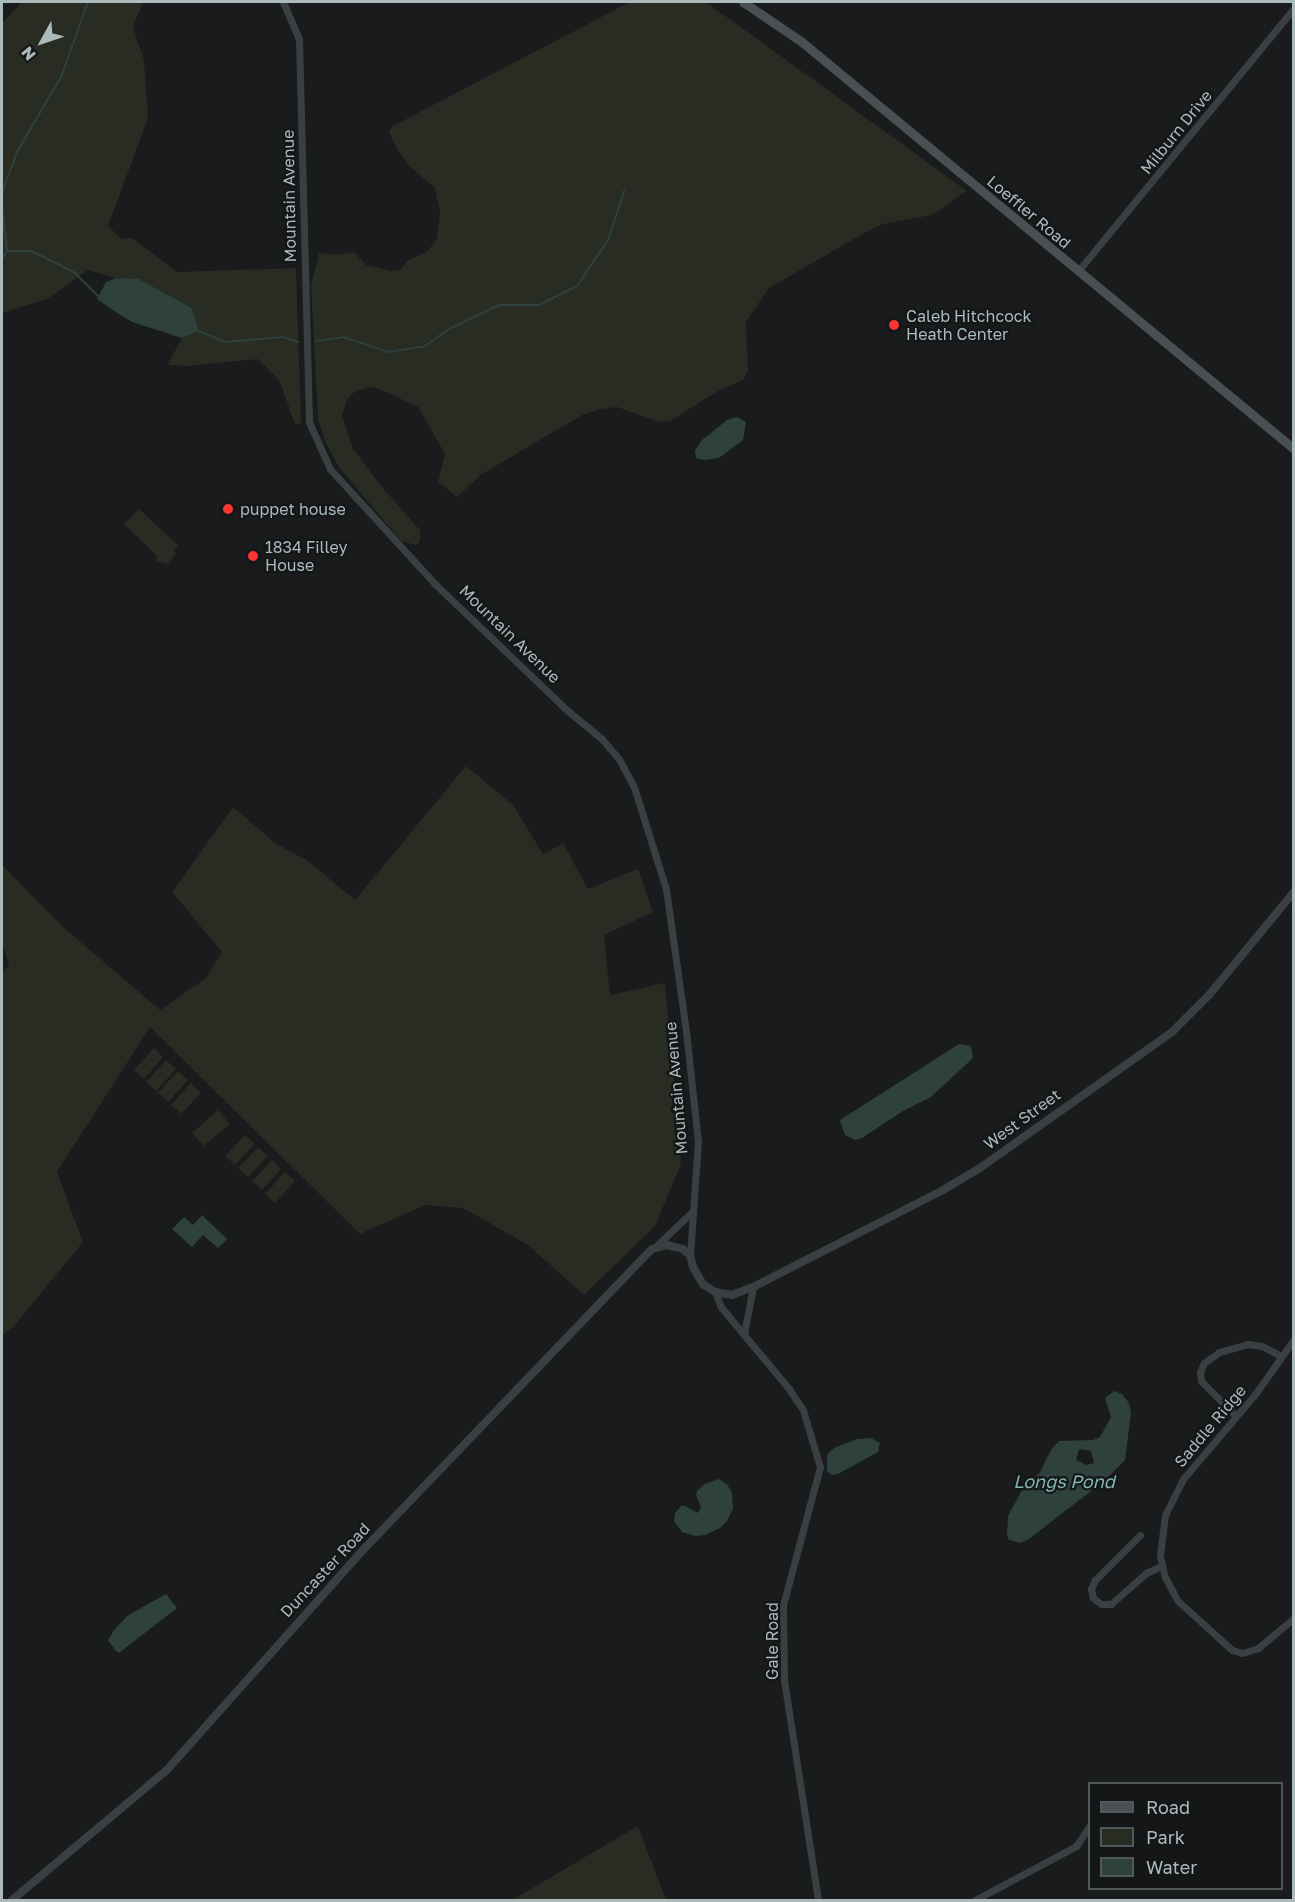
<!DOCTYPE html>
<style>
body{margin:0}
#map{position:relative;width:1295px;height:1902px;overflow:hidden;background:#191b1c;font-family:"Golos Text",sans-serif}
div>[style]{position:absolute}
[style*='--x']{left:calc(var(--x)*1px);top:calc(var(--y)*1px);width:calc(var(--w)*1px);rotate:calc(var(--a)*1deg)}
.green>*{inset:0;background:#282c23}
.water>*{inset:0;background:#2e413d}
.stream>*{height:2px;margin:-1px;padding:0 1px;transform-origin:1px;border-radius:1px;background:#2e413d}
.minor>*{height:7px;margin:-3.5px;padding:0 3.5px;transform-origin:3.5px;border-radius:3.5px;background:#3a4041}
.tertiary>*{height:8px;margin:-4px;padding:0 4px;transform-origin:4px;border-radius:4px;background:#3a4041}
.secondary>*{height:9px;margin:-4.5px;padding:0 4.5px;transform-origin:4.5px;border-radius:4.5px;background:#485051}
.dots>*{width:16px;height:16px;translate:-50% -50%;box-sizing:border-box;border:3px solid #141617;border-radius:50%}
span{translate:-50% -50%;white-space:nowrap;text-align:center;line-height:1.15;-webkit-text-stroke:4.5px #141617;paint-order:stroke}
.street-label{font-size:16px;color:#abbbbc}
.poi-label{font-size:16px;color:#abbbbc}
.left{translate:0 -50%;text-align:left}
.water-label{font-size:18px;color:#81b7ad;font-style:italic}
.frame{position:absolute;inset:0;border:3px solid #abbbbc;pointer-events:none}
.legend{position:absolute;left:1088px;top:1782px;width:195px;height:108px;box-sizing:border-box;background:#141617;border:2px solid #505859;margin:0;padding:8px 10px;list-style:none;font-size:18px;color:#abbbbc}
.legend li{display:flex;align-items:center;gap:12px;height:30px}
.legend b{width:30px;border:2px solid #505859}
.north{position:absolute;left:12px;top:12px;width:60px;height:60px;-webkit-text-stroke:4px #141617;paint-order:stroke;rotate:230deg;font-size:16px;font-weight:700;line-height:24px;text-align:center;color:#abbbbc}
.north::after{content:'';display:block;margin:auto;width:21px;height:27px;background:#abbbbc;clip-path:polygon(50% 0,100% 100%,50% 72%,0 100%)}
</style>
<div id="map">
<div class="green">
<div style="clip-path:polygon(22px 2px,143px 2px,133px 27px,144px 60px,148px 118px,108px 226px,122px 239px,132px 238px,177px 272px,296px 268px,301px 423px,295px 425px,280px 381px,258px 359px,187px 366px,167px 365px,182px 338px,199px 331px,192px 308px,139px 279px,116px 278px,88px 270px,47px 299px,2px 313px,2px 23px)"></div>
<div style="clip-path:polygon(630px 2px,706px 2px,967px 191px,932px 215px,883px 224px,866px 232px,769px 288px,746px 322px,748px 371px,743px 380px,718px 391px,670px 421px,659px 422px,617px 407px,601px 409px,582px 415px,482px 474px,457px 497px,438px 482px,445px 454px,418px 407px,380px 389px,369px 387px,353px 393px,347px 400px,342px 415px,353px 449px,381px 486px,420px 530px,420px 541px,416px 545px,401px 541px,339px 467px,326px 443px,318px 419px,311px 285px,319px 253px,337px 255px,354px 252px,366px 265px,392px 271px,400px 270px,407px 261px,428px 251px,437px 238px,440px 212px,435px 188px,409px 166px,397px 149px,389px 132px,393px 126px)"></div>
<div style="clip-path:polygon(139px 509px,179px 546px,174px 551px,176px 554px,167px 564px,156px 561px,157px 556px,124px 524px)"></div>
<div style="clip-path:polygon(466px 766px,513px 805px,543px 854px,563px 843px,588px 889px,638px 869px,653px 912px,604px 935px,610px 995px,665px 983px,681px 1164px,655px 1226px,584px 1295px,528px 1245px,463px 1208px,425px 1205px,360px 1234px,150px 1027px,57px 1172px,83px 1242px,14px 1326px,2px 1336px,2px 972px,9px 965px,2px 943px,2px 865px,63px 927px,160px 1010px,206px 978px,222px 952px,172px 892px,233px 807px,275px 843px,308px 861px,355px 900px)"></div>
<div style="clip-path:polygon(154px 1048px,163px 1057px,144px 1079px,134px 1070px)"></div>
<div style="clip-path:polygon(166px 1060px,176px 1069px,156px 1091px,146px 1082px)"></div>
<div style="clip-path:polygon(178px 1071px,188px 1080px,168px 1102px,158px 1093px)"></div>
<div style="clip-path:polygon(191px 1083px,201px 1093px,181px 1114px,171px 1105px)"></div>
<div style="clip-path:polygon(218px 1110px,230px 1124px,204px 1146px,192px 1133px)"></div>
<div style="clip-path:polygon(245px 1135px,255px 1144px,235px 1165px,225px 1156px)"></div>
<div style="clip-path:polygon(258px 1147px,268px 1156px,248px 1177px,238px 1168px)"></div>
<div style="clip-path:polygon(272px 1160px,281px 1169px,262px 1190px,252px 1181px)"></div>
<div style="clip-path:polygon(285px 1172px,295px 1181px,275px 1203px,265px 1194px)"></div>
<div style="clip-path:polygon(638px 1826px,666px 1900px,512px 1900px)"></div>
</div>
<div class="water">
<div style="clip-path:polygon(116px 278px,139px 279px,192px 308px,199px 331px,182px 338px,132px 322px,114px 311px,97px 299px,106px 282px)"></div>
<div style="clip-path:polygon(737px 417px,746px 422px,743px 440px,719px 458px,704px 460px,696px 458px,695px 451px,702px 440px,727px 420px)"></div>
<div style="clip-path:polygon(959px 1044px,971px 1046px,973px 1058px,931px 1097px,903px 1111px,862px 1138px,855px 1140px,845px 1135px,840px 1120px)"></div>
<div style="clip-path:polygon(202px 1215px,227px 1239px,218px 1248px,203px 1235px,192px 1247px,172px 1229px,184px 1217px,193px 1225px)"></div>
<div style="clip-path:polygon(evenodd,1114px 1391px,1122px 1394px,1129px 1403px,1131px 1413px,1125px 1460px,1104px 1481px,1029px 1539px,1020px 1543px,1009px 1540px,1007px 1535px,1008px 1516px,1021px 1492px,1040px 1472px,1051px 1450px,1059px 1441px,1093px 1440px,1100px 1437px,1111px 1417px,1105px 1398px,1114px 1391px,1079px 1449px,1091px 1451px,1094px 1463px,1087px 1465px,1076px 1460px,1079px 1449px)"></div>
<div style="clip-path:polygon(871px 1438px,880px 1443px,878px 1452px,838px 1474px,832px 1475px,827px 1471px,827px 1455px,834px 1448px,857px 1439px)"></div>
<div style="clip-path:polygon(719px 1479px,727px 1484px,732px 1493px,733px 1509px,727px 1521px,720px 1528px,705px 1535px,695px 1536px,682px 1532px,674px 1521px,675px 1513px,681px 1506px,685px 1506px,698px 1513px,701px 1507px,696px 1495px,697px 1491px,705px 1484px)"></div>
<div style="clip-path:polygon(166px 1594px,177px 1608px,119px 1653px,116px 1651px,108px 1640px,115px 1629px,127px 1616px)"></div>
</div>
<div class="stream">
<div style="--x:2;--y:193;--w:44;--a:-69.9"></div>
<div style="--x:17;--y:152;--w:87;--a:-59.6"></div>
<div style="--x:61;--y:77;--w:80;--a:-70.2"></div>
<div style="--x:2;--y:206;--w:45;--a:83.7"></div>
<div style="--x:7;--y:251;--w:9;--a:122"></div>
<div style="--x:7;--y:251;--w:23;--a:0"></div>
<div style="--x:30;--y:251;--w:15;--a:23"></div>
<div style="--x:44;--y:257;--w:35;--a:27"></div>
<div style="--x:75;--y:273;--w:35;--a:45"></div>
<div style="--x:196;--y:330;--w:32;--a:22"></div>
<div style="--x:226;--y:342;--w:57;--a:-5"></div>
<div style="--x:283;--y:337;--w:16;--a:18"></div>
<div style="--x:316;--y:341;--w:27;--a:-8"></div>
<div style="--x:343;--y:337;--w:48;--a:18.1"></div>
<div style="--x:389;--y:352;--w:36;--a:-9"></div>
<div style="--x:425;--y:346;--w:32;--a:-35"></div>
<div style="--x:451;--y:328;--w:53;--a:-25.6"></div>
<div style="--x:499;--y:305;--w:40;--a:0"></div>
<div style="--x:539;--y:305;--w:42;--a:-26.6"></div>
<div style="--x:577;--y:286;--w:55;--a:-56"></div>
<div style="--x:608;--y:240;--w:52;--a:-71.9"></div>
</div>
<div class="minor">
<div style="--x:283;--y:2;--w:40;--a:66.6"></div>
<div style="--x:299;--y:39;--w:383;--a:88.5"></div>
<div style="--x:309;--y:422;--w:51;--a:65.9"></div>
<div style="--x:330;--y:469;--w:156;--a:47.6"></div>
<div style="--x:435;--y:584;--w:184;--a:43.7"></div>
<div style="--x:568;--y:711;--w:44;--a:39.5"></div>
<div style="--x:602;--y:739;--w:26;--a:50"></div>
<div style="--x:619;--y:759;--w:32;--a:62"></div>
<div style="--x:634;--y:787;--w:107;--a:72.6"></div>
<div style="--x:666;--y:889;--w:143;--a:82"></div>
<div style="--x:686;--y:1031;--w:111;--a:83.8"></div>
<div style="--x:698;--y:1141;--w:114;--a:94"></div>
<div style="--x:1078;--y:271;--w:340;--a:-50.6"></div>
<div style="--x:654;--y:1248;--w:54;--a:-43.5"></div>
<div style="--x:715;--y:1292;--w:16;--a:68"></div>
<div style="--x:721;--y:1307;--w:107;--a:50.3"></div>
<div style="--x:789;--y:1389;--w:25;--a:56"></div>
<div style="--x:803;--y:1410;--w:59;--a:73.4"></div>
<div style="--x:820;--y:1467;--w:143;--a:105"></div>
<div style="--x:783;--y:1605;--w:75;--a:89.2"></div>
<div style="--x:784;--y:1680;--w:223;--a:81.2"></div>
<div style="--x:744;--y:1334;--w:48;--a:-79.2"></div>
<div style="--x:1294;--y:1339;--w:66;--a:125.1"></div>
<div style="--x:1256;--y:1393;--w:113;--a:130.3"></div>
<div style="--x:1183;--y:1479;--w:40;--a:116.6"></div>
<div style="--x:1165;--y:1515;--w:41;--a:97"></div>
<div style="--x:1160;--y:1556;--w:22;--a:77"></div>
<div style="--x:1165;--y:1577;--w:27;--a:62"></div>
<div style="--x:1178;--y:1601;--w:73;--a:42.2"></div>
<div style="--x:1232;--y:1650;--w:10;--a:17"></div>
<div style="--x:1242;--y:1653;--w:17;--a:-17"></div>
<div style="--x:1258;--y:1648;--w:47;--a:-39.8"></div>
<div style="--x:1236;--y:1416;--w:49;--a:-135"></div>
<div style="--x:1201;--y:1381;--w:9;--a:-96"></div>
<div style="--x:1200;--y:1372;--w:10;--a:-66"></div>
<div style="--x:1204;--y:1363;--w:19;--a:-36"></div>
<div style="--x:1219;--y:1352;--w:30;--a:-15"></div>
<div style="--x:1248;--y:1344;--w:14;--a:8"></div>
<div style="--x:1262;--y:1346;--w:21;--a:28"></div>
<div style="--x:1140;--y:1535;--w:64;--a:135"></div>
<div style="--x:1095;--y:1580;--w:10;--a:114"></div>
<div style="--x:1091;--y:1589;--w:9;--a:77"></div>
<div style="--x:1093;--y:1598;--w:10;--a:37"></div>
<div style="--x:1101;--y:1604;--w:10;--a:0"></div>
<div style="--x:1111;--y:1604;--w:47;--a:-41.5"></div>
<div style="--x:1146;--y:1573;--w:17;--a:-25"></div>
<div style="--x:975;--y:1900;--w:115;--a:-28.1"></div>
<div style="--x:1076;--y:1846;--w:25;--a:-56"></div>
</div>
<div class="tertiary">
<div style="--x:12;--y:1900;--w:201;--a:-40"></div>
<div style="--x:166;--y:1771;--w:299;--a:-48.3"></div>
<div style="--x:365;--y:1548;--w:414;--a:-46.2"></div>
<div style="--x:652;--y:1249;--w:16;--a:-15"></div>
<div style="--x:667;--y:1245;--w:16;--a:14"></div>
<div style="--x:683;--y:1249;--w:9;--a:41"></div>
<div style="--x:690;--y:1255;--w:12;--a:76"></div>
<div style="--x:693;--y:1267;--w:20;--a:60"></div>
<div style="--x:703;--y:1284;--w:14;--a:34"></div>
<div style="--x:715;--y:1292;--w:17;--a:10"></div>
<div style="--x:732;--y:1295;--w:22;--a:-21"></div>
<div style="--x:753;--y:1287;--w:213;--a:-27"></div>
<div style="--x:943;--y:1190;--w:43;--a:-30.7"></div>
<div style="--x:980;--y:1168;--w:235;--a:-35.3"></div>
<div style="--x:1172;--y:1032;--w:52;--a:-45"></div>
<div style="--x:1209;--y:995;--w:134;--a:-50.5"></div>
</div>
<div class="secondary">
<div style="--x:743;--y:2;--w:71;--a:34.1"></div>
<div style="--x:802;--y:42;--w:639;--a:39.6"></div>
</div>
<div class="dots">
<div style="left:894px;top:325px;background:#f93634"></div>
<div style="left:228px;top:509px;background:#f93634"></div>
<div style="left:253px;top:556px;background:#f93634"></div>
</div>
<div class="street-label">
<span style="left:1176px;top:132px;rotate:-51deg">Milburn Drive</span>
<span style="left:289px;top:196px;rotate:-91deg">Mountain Avenue</span>
<span style="left:1029px;top:212px;rotate:40deg">Loeffler Road</span>
<span style="left:510px;top:634px;rotate:44deg">Mountain Avenue</span>
<span style="left:676px;top:1088px;rotate:-95deg">Mountain Avenue</span>
<span style="left:1022px;top:1119px;rotate:-36deg">West Street</span>
<span style="left:1210px;top:1426px;rotate:-50deg">Saddle Ridge</span>
<span style="left:325px;top:1570px;rotate:-47deg">Duncaster Road</span>
<span style="left:772px;top:1641px;rotate:-90deg">Gale Road</span>
</div>
<div class="poi-label">
<span class="left" style="left:906px;top:325px">Caleb Hitchcock<br>Heath Center</span>
<span class="left" style="left:240px;top:509px">puppet house</span>
<span class="left" style="left:265px;top:556px">1834 Filley<br>House</span>
</div>
<div class="water-label">
<span style="left:1064px;top:1481px">Longs Pond</span>
</div>
<div class="frame"></div>
<ul class="legend">
<li><b style="height:8px;background:#485051"></b>Road</li>
<li><b style="height:16px;background:#282c23"></b>Park</li>
<li><b style="height:16px;background:#2e413d"></b>Water</li>
</ul>
<div class="north">N</div>
</div>
